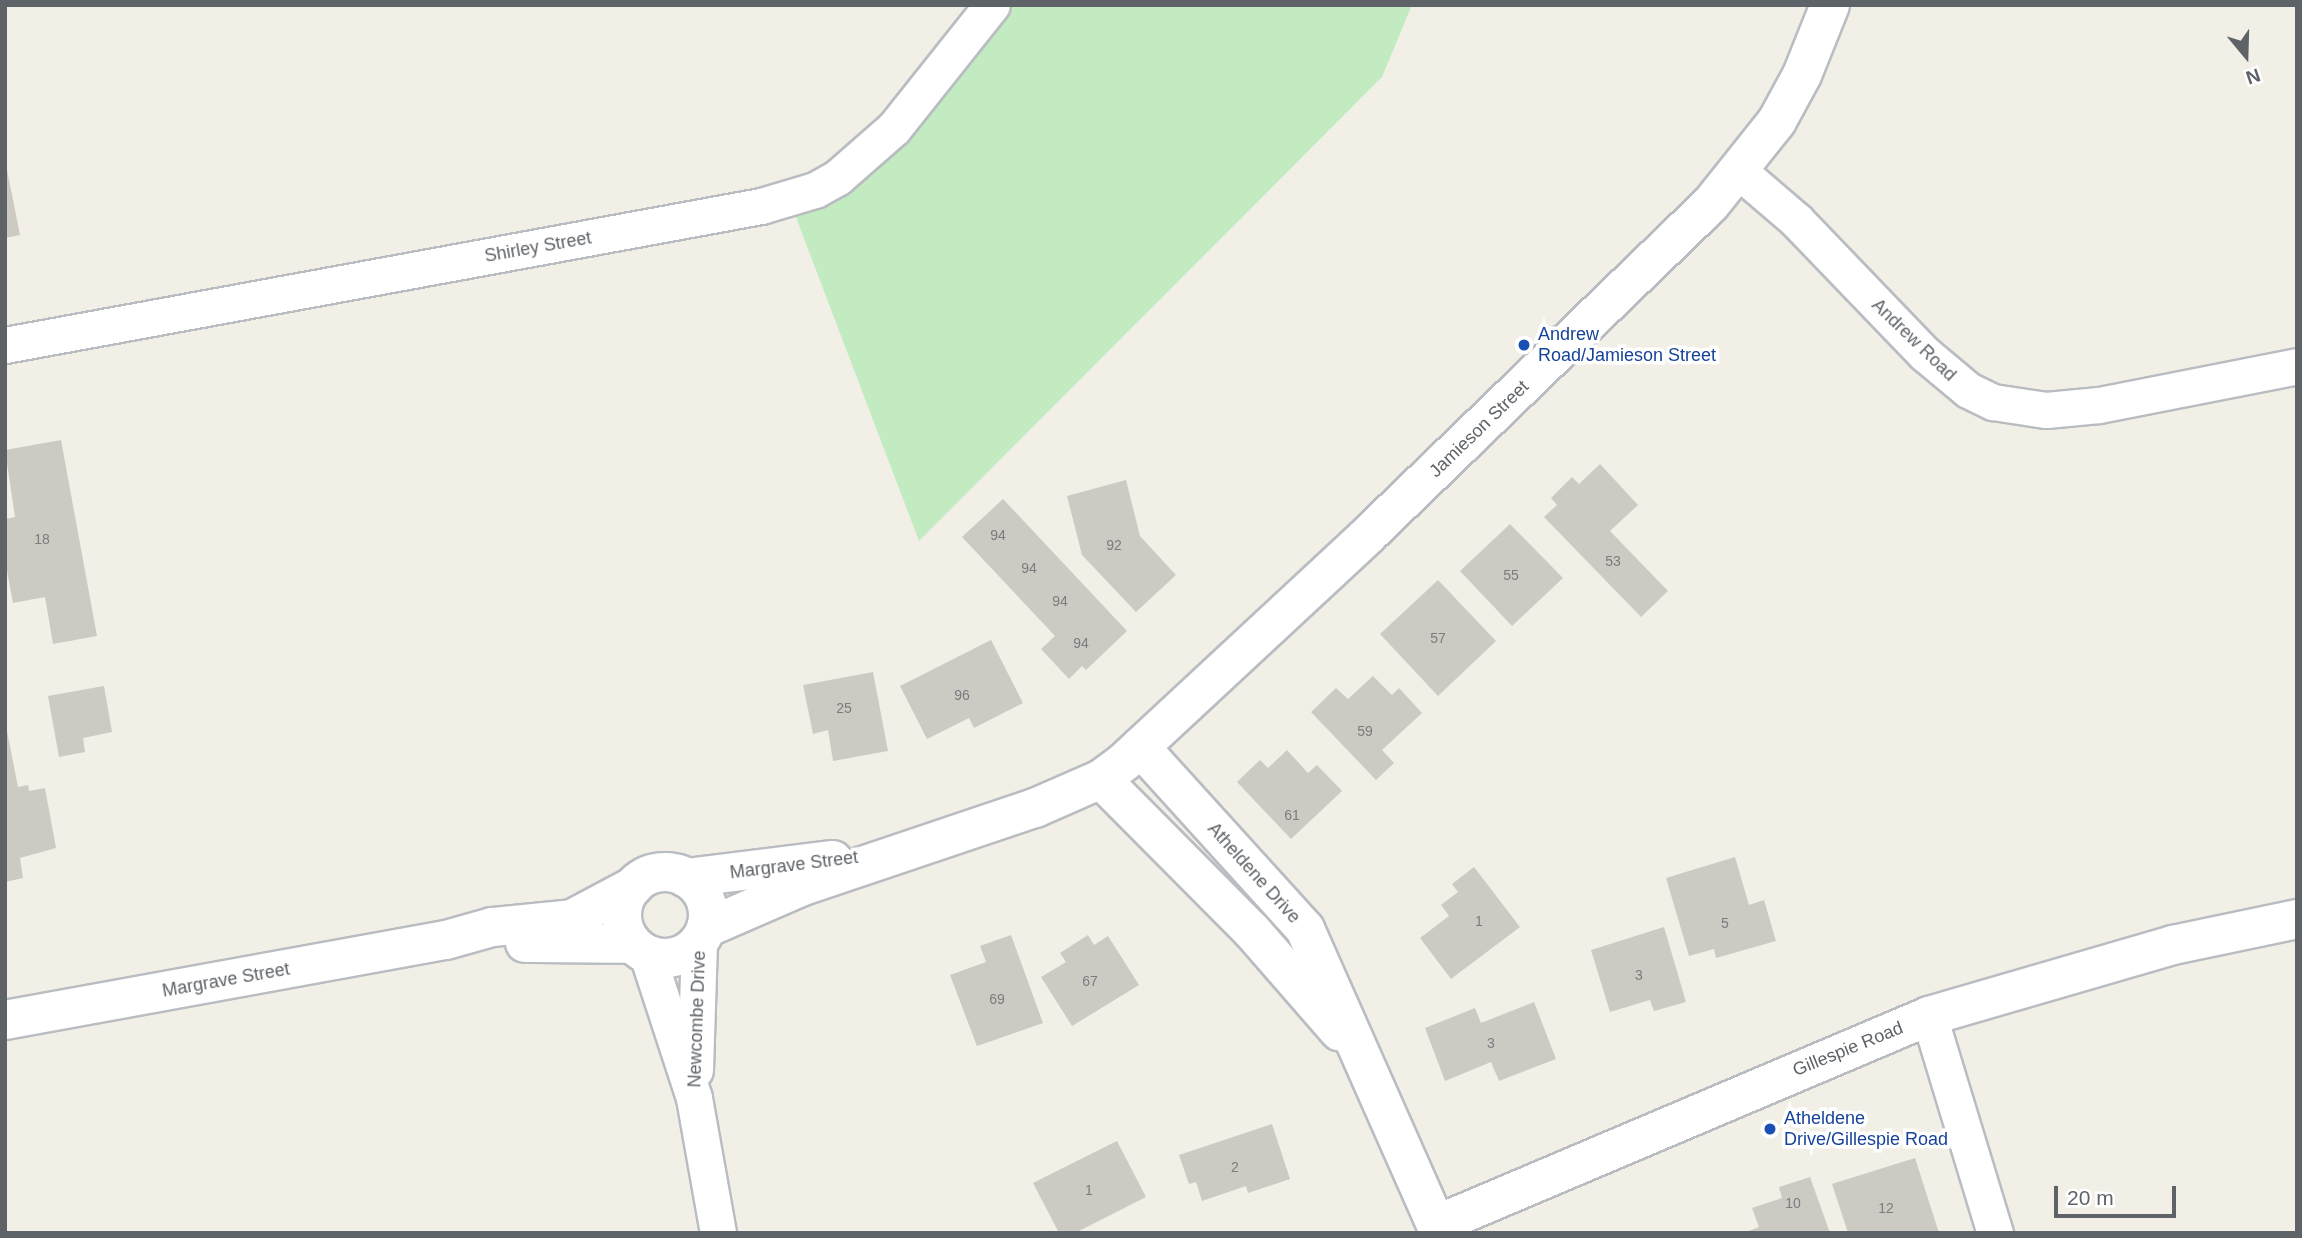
<!DOCTYPE html>
<style>
body{margin:0}
#map{position:relative;width:2302px;height:1238px;overflow:hidden;background:#f2efe7;font-family:Helvetica,sans-serif}
div>[style]{position:absolute}
[style*='--x']{left:calc(var(--x)*1px);top:calc(var(--y)*1px);width:calc(var(--w)*1px);rotate:calc(var(--a)*1deg)}
.green>*{inset:0;background:#c2ebc2}
.building>*{inset:0;background:#cdcac4}
.roads{filter:drop-shadow(2px 0 #b9bdc1) drop-shadow(-2px 0 #b9bdc1) drop-shadow(0 2px #b9bdc1) drop-shadow(0 -2px #b9bdc1)}
.street>*{height:35px;margin:-17.5px;padding:0 17.5px;transform-origin:17.5px;border-radius:17.5px;background:#fff}
.secondary>*{height:38px;margin:-19px;padding:0 19px;transform-origin:19px;border-radius:19px;background:#fff}
.secondary>.ring{margin:-19px;padding:0;box-sizing:content-box;background:none;border:38px solid #fff;border-radius:50%}
.dots>*{width:19px;height:19px;translate:-50% -50%;box-sizing:border-box;border:4px solid #fff;border-radius:50%}
span{translate:-50% -50%;white-space:nowrap;text-align:center;line-height:1.15;-webkit-text-stroke:7px #fff;paint-order:stroke}
.number-label{font-size:14px;color:#7a7d7f}
.number-label span{-webkit-text-stroke-width:0}
.street-label{font-size:18px;color:#5e6368}
.transit-label{font-size:18px;color:#164399}
.left{translate:0 -50%;text-align:left}
.frame{position:absolute;inset:0;border:7px solid #5e6368;pointer-events:none}
.north{position:absolute;left:2211px;top:21px;width:70px;height:70px;-webkit-text-stroke:5px #fff;paint-order:stroke;rotate:161deg;font-size:19px;font-weight:700;line-height:28px;text-align:center;color:#5e6368}
.north::after{content:'';display:block;margin:auto;width:24px;height:32px;background:#5e6368;clip-path:polygon(50% 0,100% 100%,50% 72%,0 100%)}
.scale{position:absolute;left:2054px;top:1186px;width:122px;height:32px;box-sizing:border-box;border:4px solid #5e6368;border-top:0;padding-left:9px;font-size:21px;line-height:24px;white-space:nowrap;color:#5e6368;-webkit-text-stroke:5px #fff;paint-order:stroke}
</style>
<div id="map">
<div class="green">
<div style="clip-path:polygon(992px 5px,1412px 5px,1382px 77px,919px 541px,789px 199px,815px 190px)"></div>
</div>
<div class="building">
<div style="clip-path:polygon(5px 160px,20px 235px,5px 238px)"></div>
<div style="clip-path:polygon(61px 440px,97px 636px,53px 644px,45px 597px,13px 603px,5px 560px,5px 519px,15px 517px,5px 450px)"></div>
<div style="clip-path:polygon(1600px 464px,1638px 505px,1610px 531px,1668px 591px,1641px 617px,1544px 517px,1557px 505px,1551px 498px,1572px 477px,1579px 484px)"></div>
<div style="clip-path:polygon(1126px 480px,1140px 536px,1176px 575px,1136px 612px,1082px 555px,1067px 496px)"></div>
<div style="clip-path:polygon(1003px 499px,1127px 631px,1086px 670px,1082px 666px,1069px 679px,1041px 649px,1055px 636px,962px 537px)"></div>
<div style="clip-path:polygon(1510px 524px,1563px 578px,1512px 626px,1460px 571px)"></div>
<div style="clip-path:polygon(1438px 580px,1496px 641px,1438px 696px,1380px 634px)"></div>
<div style="clip-path:polygon(991px 640px,1023px 703px,974px 728px,969px 718px,927px 739px,900px 686px)"></div>
<div style="clip-path:polygon(873px 672px,888px 751px,833px 761px,828px 730px,813px 734px,803px 685px)"></div>
<div style="clip-path:polygon(1373px 676px,1392px 695px,1399px 688px,1422px 713px,1382px 750px,1394px 763px,1376px 780px,1311px 712px,1336px 688px,1348px 699px)"></div>
<div style="clip-path:polygon(104px 686px,112px 732px,83px 738px,85px 752px,59px 757px,48px 696px)"></div>
<div style="clip-path:polygon(5px 721px,18px 787px,28px 785px,29px 791px,45px 788px,56px 848px,20px 858px,23px 878px,5px 882px)"></div>
<div style="clip-path:polygon(1287px 750px,1308px 773px,1317px 765px,1342px 791px,1291px 839px,1237px 782px,1260px 760px,1268px 768px)"></div>
<div style="clip-path:polygon(1735px 857px,1749px 905px,1764px 900px,1776px 941px,1716px 958px,1714px 949px,1689px 956px,1666px 878px)"></div>
<div style="clip-path:polygon(1474px 867px,1520px 927px,1451px 979px,1420px 938px,1449px 916px,1441px 905px,1458px 892px,1452px 884px)"></div>
<div style="clip-path:polygon(1664px 927px,1686px 1002px,1654px 1011px,1650px 1000px,1610px 1012px,1591px 950px)"></div>
<div style="clip-path:polygon(1011px 935px,1043px 1023px,977px 1046px,950px 975px,986px 962px,980px 946px)"></div>
<div style="clip-path:polygon(1088px 935px,1094px 945px,1108px 936px,1139px 985px,1072px 1026px,1041px 977px,1066px 962px,1060px 953px)"></div>
<div style="clip-path:polygon(1534px 1002px,1556px 1059px,1499px 1081px,1491px 1062px,1445px 1081px,1425px 1028px,1475px 1008px,1481px 1023px)"></div>
<div style="clip-path:polygon(1272px 1124px,1290px 1179px,1248px 1193px,1246px 1186px,1202px 1201px,1196px 1182px,1189px 1184px,1179px 1155px)"></div>
<div style="clip-path:polygon(1117px 1141px,1146px 1197px,1075px 1233px,1059px 1233px,1033px 1183px)"></div>
<div style="clip-path:polygon(1915px 1158px,1939px 1233px,1848px 1233px,1832px 1184px)"></div>
<div style="clip-path:polygon(1810px 1177px,1830px 1233px,1744px 1233px,1759px 1227px,1752px 1208px,1782px 1198px,1779px 1187px)"></div>
</div>
<div class="roads">
<div class="street">
<div style="--x:1740;--y:172;--w:74;--a:40.6"></div>
<div style="--x:1796;--y:220;--w:186;--a:46.1"></div>
<div style="--x:1925;--y:354;--w:56;--a:39.9"></div>
<div style="--x:1968;--y:390;--w:28;--a:26"></div>
<div style="--x:1993;--y:402;--w:54;--a:8.6"></div>
<div style="--x:2046;--y:410;--w:53;--a:-5.4"></div>
<div style="--x:2099;--y:405;--w:202;--a:-11.1"></div>
<div style="--x:5;--y:345;--w:769;--a:-10.42"></div>
<div style="--x:761;--y:206;--w:56;--a:-16.5"></div>
<div style="--x:815;--y:190;--w:26;--a:-29"></div>
<div style="--x:838;--y:177;--w:74;--a:-41.2"></div>
<div style="--x:894;--y:128;--w:157;--a:-51.5"></div>
<div style="--x:647;--y:954;--w:151;--a:71.9"></div>
<div style="--x:694;--y:1098;--w:137;--a:79.9"></div>
<div style="--x:1929;--y:1016;--w:227;--a:73.1"></div>
<div style="--x:695;--y:1070;--w:130;--a:-88.2"></div>
</div>
<div class="secondary">
<div style="--x:1140;--y:747;--w:246;--a:47.8"></div>
<div style="--x:1305;--y:929;--w:333;--a:66.1"></div>
<div style="--x:1101;--y:779;--w:214;--a:45.2"></div>
<div style="--x:1252;--y:931;--w:133;--a:49"></div>
<div class="ring" style="left:622px;top:872px;width:48px;height:48px"></div>
<div style="--x:686;--y:878;--w:148;--a:-7"></div>
<div style="--x:706;--y:928;--w:106;--a:-23.4"></div>
<div style="--x:803;--y:886;--w:245;--a:-18.6"></div>
<div style="--x:1035;--y:808;--w:72;--a:-23.7"></div>
<div style="--x:1101;--y:779;--w:29;--a:-36"></div>
<div style="--x:1124;--y:762;--w:333;--a:-42.9"></div>
<div style="--x:1368;--y:535;--w:475;--a:-44"></div>
<div style="--x:1710;--y:205;--w:107;--a:-51.4"></div>
<div style="--x:1777;--y:121;--w:52;--a:-61.5"></div>
<div style="--x:1802;--y:75;--w:75;--a:-68.2"></div>
<div style="--x:525;--y:943;--w:105;--a:0.5"></div>
<div style="--x:5;--y:1020;--w:448;--a:-10.3"></div>
<div style="--x:446;--y:940;--w:48;--a:-15.8"></div>
<div style="--x:492;--y:927;--w:80;--a:-5.7"></div>
<div style="--x:572;--y:919;--w:70;--a:-28"></div>
<div style="--x:1436;--y:1225;--w:535;--a:-22.97"></div>
<div style="--x:1929;--y:1016;--w:254;--a:-16.2"></div>
<div style="--x:2173;--y:945;--w:127;--a:-11.8"></div>
</div>
</div>
<div class="dots">
<div style="left:1524px;top:345px;background:#1a4fb4"></div>
<div style="left:1770px;top:1129px;background:#1a4fb4"></div>
</div>
<div class="number-label">
<span style="left:998px;top:535px">94</span>
<span style="left:42px;top:539px">18</span>
<span style="left:1114px;top:545px">92</span>
<span style="left:1613px;top:561px">53</span>
<span style="left:1029px;top:568px">94</span>
<span style="left:1511px;top:575px">55</span>
<span style="left:1060px;top:601px">94</span>
<span style="left:1438px;top:638px">57</span>
<span style="left:1081px;top:643px">94</span>
<span style="left:962px;top:695px">96</span>
<span style="left:844px;top:708px">25</span>
<span style="left:1365px;top:731px">59</span>
<span style="left:1292px;top:815px">61</span>
<span style="left:1479px;top:921px">1</span>
<span style="left:1725px;top:923px">5</span>
<span style="left:1639px;top:975px">3</span>
<span style="left:1090px;top:981px">67</span>
<span style="left:997px;top:999px">69</span>
<span style="left:1491px;top:1043px">3</span>
<span style="left:1235px;top:1167px">2</span>
<span style="left:1089px;top:1190px">1</span>
<span style="left:1793px;top:1203px">10</span>
<span style="left:1886px;top:1208px">12</span>
</div>
<div class="street-label">
<span style="left:538px;top:247px;rotate:-10deg">Shirley Street</span>
<span style="left:1914px;top:340px;rotate:44deg">Andrew Road</span>
<span style="left:1479px;top:429px;rotate:-44deg">Jamieson Street</span>
<span style="left:794px;top:865px;rotate:-7deg">Margrave Street</span>
<span style="left:1254px;top:873px;rotate:48deg">Atheldene Drive</span>
<span style="left:226px;top:980px;rotate:-10deg">Margrave Street</span>
<span style="left:697px;top:1019px;rotate:-88deg">Newcombe Drive</span>
<span style="left:1848px;top:1049px;rotate:-22deg">Gillespie Road</span>
</div>
<div class="transit-label">
<span class="left" style="left:1538px;top:345px">Andrew<br>Road/Jamieson Street</span>
<span class="left" style="left:1784px;top:1129px">Atheldene<br>Drive/Gillespie Road</span>
</div>
<div class="frame"></div>
<div class="north">N</div>
<div class="scale">20 m</div>
</div>
